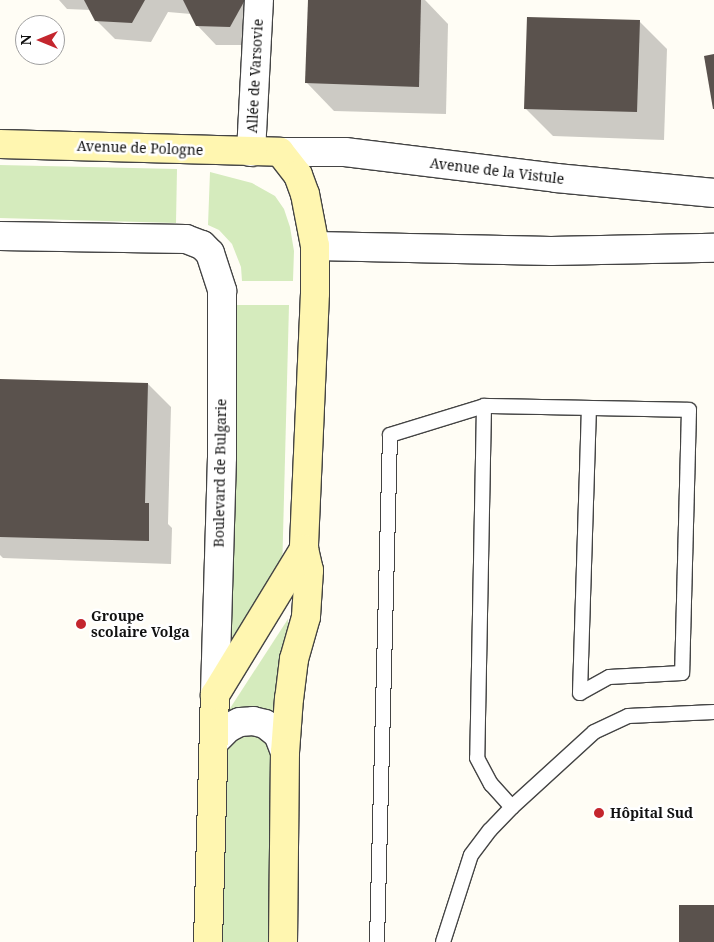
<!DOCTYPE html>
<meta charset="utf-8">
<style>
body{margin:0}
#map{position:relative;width:714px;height:942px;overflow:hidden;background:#fffdf5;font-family:"Noto Serif",serif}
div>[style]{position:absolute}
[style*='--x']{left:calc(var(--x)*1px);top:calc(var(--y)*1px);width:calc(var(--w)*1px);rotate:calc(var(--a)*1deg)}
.green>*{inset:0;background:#d5ebbd}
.shadow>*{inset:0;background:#0003}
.building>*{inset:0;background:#5a524d}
.roads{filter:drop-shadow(1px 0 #444) drop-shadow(-1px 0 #444) drop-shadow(0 1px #444) drop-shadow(0 -1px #444)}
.lane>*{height:14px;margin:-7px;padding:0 7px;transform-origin:7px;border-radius:7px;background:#fff}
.street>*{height:28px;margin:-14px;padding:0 14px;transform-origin:14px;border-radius:14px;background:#fff}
.secondary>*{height:28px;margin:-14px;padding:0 14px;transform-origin:14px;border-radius:14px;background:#fff6b0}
.dots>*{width:14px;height:14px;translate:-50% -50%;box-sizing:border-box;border:2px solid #fff;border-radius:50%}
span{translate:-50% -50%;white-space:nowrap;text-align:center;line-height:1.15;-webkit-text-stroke:5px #fff;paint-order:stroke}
.street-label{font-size:14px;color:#111}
.poi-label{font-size:14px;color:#111;font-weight:700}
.left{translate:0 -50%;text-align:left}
.north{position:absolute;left:15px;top:15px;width:50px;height:50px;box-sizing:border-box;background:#fff;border:1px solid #a0a0a0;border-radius:50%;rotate:270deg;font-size:14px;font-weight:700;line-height:20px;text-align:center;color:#111}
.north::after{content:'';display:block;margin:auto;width:18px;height:22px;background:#c4262e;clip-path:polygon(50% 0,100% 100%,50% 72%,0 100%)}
</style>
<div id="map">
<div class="green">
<div style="clip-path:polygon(0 165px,177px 169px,176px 223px,0 218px)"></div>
<div style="clip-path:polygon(210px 172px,252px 183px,275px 196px,284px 209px,290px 227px,294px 251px,293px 281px,242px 281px,241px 267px,232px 244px,219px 230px,208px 225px)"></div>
<div style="clip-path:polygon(237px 305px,289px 305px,282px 574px,229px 641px)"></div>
<div style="clip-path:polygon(288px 619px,288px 636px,276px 718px,227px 713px)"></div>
<div style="clip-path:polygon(247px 733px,256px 734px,274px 746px,274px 942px,221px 942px,226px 750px,233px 740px)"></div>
</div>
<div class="shadow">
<div style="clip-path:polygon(59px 0,256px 0,249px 45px,216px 45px,197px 25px,191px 14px,168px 12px,151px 42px,115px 39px,96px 20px,91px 10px,67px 9px)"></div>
<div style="clip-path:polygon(309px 0,425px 0,448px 24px,446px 114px,334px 111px,307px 83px)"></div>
<div style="clip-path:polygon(639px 21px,667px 49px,664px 140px,553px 136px,525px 108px)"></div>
<div style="clip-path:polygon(0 381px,148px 384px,171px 407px,168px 524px,172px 528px,171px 564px,3px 558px,0 555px)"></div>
</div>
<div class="building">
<div style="clip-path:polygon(84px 0,145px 0,132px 23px,95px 21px)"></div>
<div style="clip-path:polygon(183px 0,245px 0,230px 27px,196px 26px)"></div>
<div style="clip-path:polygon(308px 0,421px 0,419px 87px,305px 83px)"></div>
<div style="clip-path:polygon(527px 17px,640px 20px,637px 112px,524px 109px)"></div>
<div style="clip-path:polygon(714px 54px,714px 109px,713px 109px,704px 56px)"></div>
<div style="clip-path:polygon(0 379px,148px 383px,145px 503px,149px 503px,149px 541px,0 537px)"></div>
<div style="clip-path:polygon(679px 905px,714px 905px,714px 942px,679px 942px)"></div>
</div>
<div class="roads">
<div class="lane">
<div style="--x:484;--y:406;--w:205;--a:1.1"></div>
<div style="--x:689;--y:410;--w:263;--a:91.5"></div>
<div style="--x:682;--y:673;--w:73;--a:176.9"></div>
<div style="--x:609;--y:677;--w:33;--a:151"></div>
<div style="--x:580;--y:693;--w:285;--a:-88.2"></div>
<div style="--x:377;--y:942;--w:507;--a:-88.53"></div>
<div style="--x:390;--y:435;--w:98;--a:-17.1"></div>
<div style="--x:484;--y:406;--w:352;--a:91.1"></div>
<div style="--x:477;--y:758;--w:30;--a:62"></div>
<div style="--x:491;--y:784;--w:31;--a:48"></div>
<div style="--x:443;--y:942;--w:91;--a:-72.2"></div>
<div style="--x:471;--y:855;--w:31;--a:-53"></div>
<div style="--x:490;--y:830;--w:32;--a:-46"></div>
<div style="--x:512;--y:807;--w:111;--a:-42.4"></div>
<div style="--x:594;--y:732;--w:38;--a:-25"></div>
<div style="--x:628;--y:716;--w:86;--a:-2.7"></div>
</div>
<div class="street">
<div style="--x:251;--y:152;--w:152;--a:-87"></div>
<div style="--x:280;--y:152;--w:65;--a:0"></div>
<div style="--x:345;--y:152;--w:213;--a:7"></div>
<div style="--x:556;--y:178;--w:159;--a:5.4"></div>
<div style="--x:0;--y:236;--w:186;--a:0.9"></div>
<div style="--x:186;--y:239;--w:17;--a:21"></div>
<div style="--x:202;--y:245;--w:11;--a:45"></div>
<div style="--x:210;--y:253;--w:40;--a:72"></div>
<div style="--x:222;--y:291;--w:166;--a:90"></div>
<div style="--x:222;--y:457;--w:238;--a:91.7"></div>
<div style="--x:315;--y:246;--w:236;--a:1.2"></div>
<div style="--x:551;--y:251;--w:163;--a:-1.1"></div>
<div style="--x:214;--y:742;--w:20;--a:-45"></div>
<div style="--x:228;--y:728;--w:13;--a:-27"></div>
<div style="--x:240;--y:722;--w:13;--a:-4"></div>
<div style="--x:253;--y:721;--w:12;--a:14"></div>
<div style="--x:265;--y:724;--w:16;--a:38"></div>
<div style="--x:278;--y:734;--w:19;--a:69"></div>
</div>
<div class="secondary">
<div style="--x:0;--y:144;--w:280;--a:1.6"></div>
<div style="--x:280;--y:152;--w:29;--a:52"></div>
<div style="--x:298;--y:175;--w:20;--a:70"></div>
<div style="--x:305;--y:194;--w:53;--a:79.1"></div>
<div style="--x:315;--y:246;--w:47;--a:90"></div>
<div style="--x:315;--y:293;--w:256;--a:92.5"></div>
<div style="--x:304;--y:549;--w:22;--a:77"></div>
<div style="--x:309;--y:570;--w:47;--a:93.7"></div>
<div style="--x:306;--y:617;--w:44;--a:105.9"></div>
<div style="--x:294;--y:659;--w:39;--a:97"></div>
<div style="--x:289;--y:698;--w:54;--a:94.2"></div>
<div style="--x:285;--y:752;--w:190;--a:90.6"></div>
<div style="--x:208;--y:942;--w:247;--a:-88.4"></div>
<div style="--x:215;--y:695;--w:171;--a:-58.6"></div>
</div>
</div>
<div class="dots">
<div style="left:81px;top:624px;background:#c4262e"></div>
<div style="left:599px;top:813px;background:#c4262e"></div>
</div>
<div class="street-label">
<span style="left:255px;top:76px;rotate:-87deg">Allée de Varsovie</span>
<span style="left:140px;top:148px;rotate:2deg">Avenue de Pologne</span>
<span style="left:497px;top:171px;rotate:7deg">Avenue de la Vistule</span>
<span style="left:220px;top:473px;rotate:-89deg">Boulevard de Bulgarie</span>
</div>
<div class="poi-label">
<span class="left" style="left:91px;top:624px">Groupe<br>scolaire Volga</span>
<span class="left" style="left:610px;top:813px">Hôpital Sud</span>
</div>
<div class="north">N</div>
</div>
